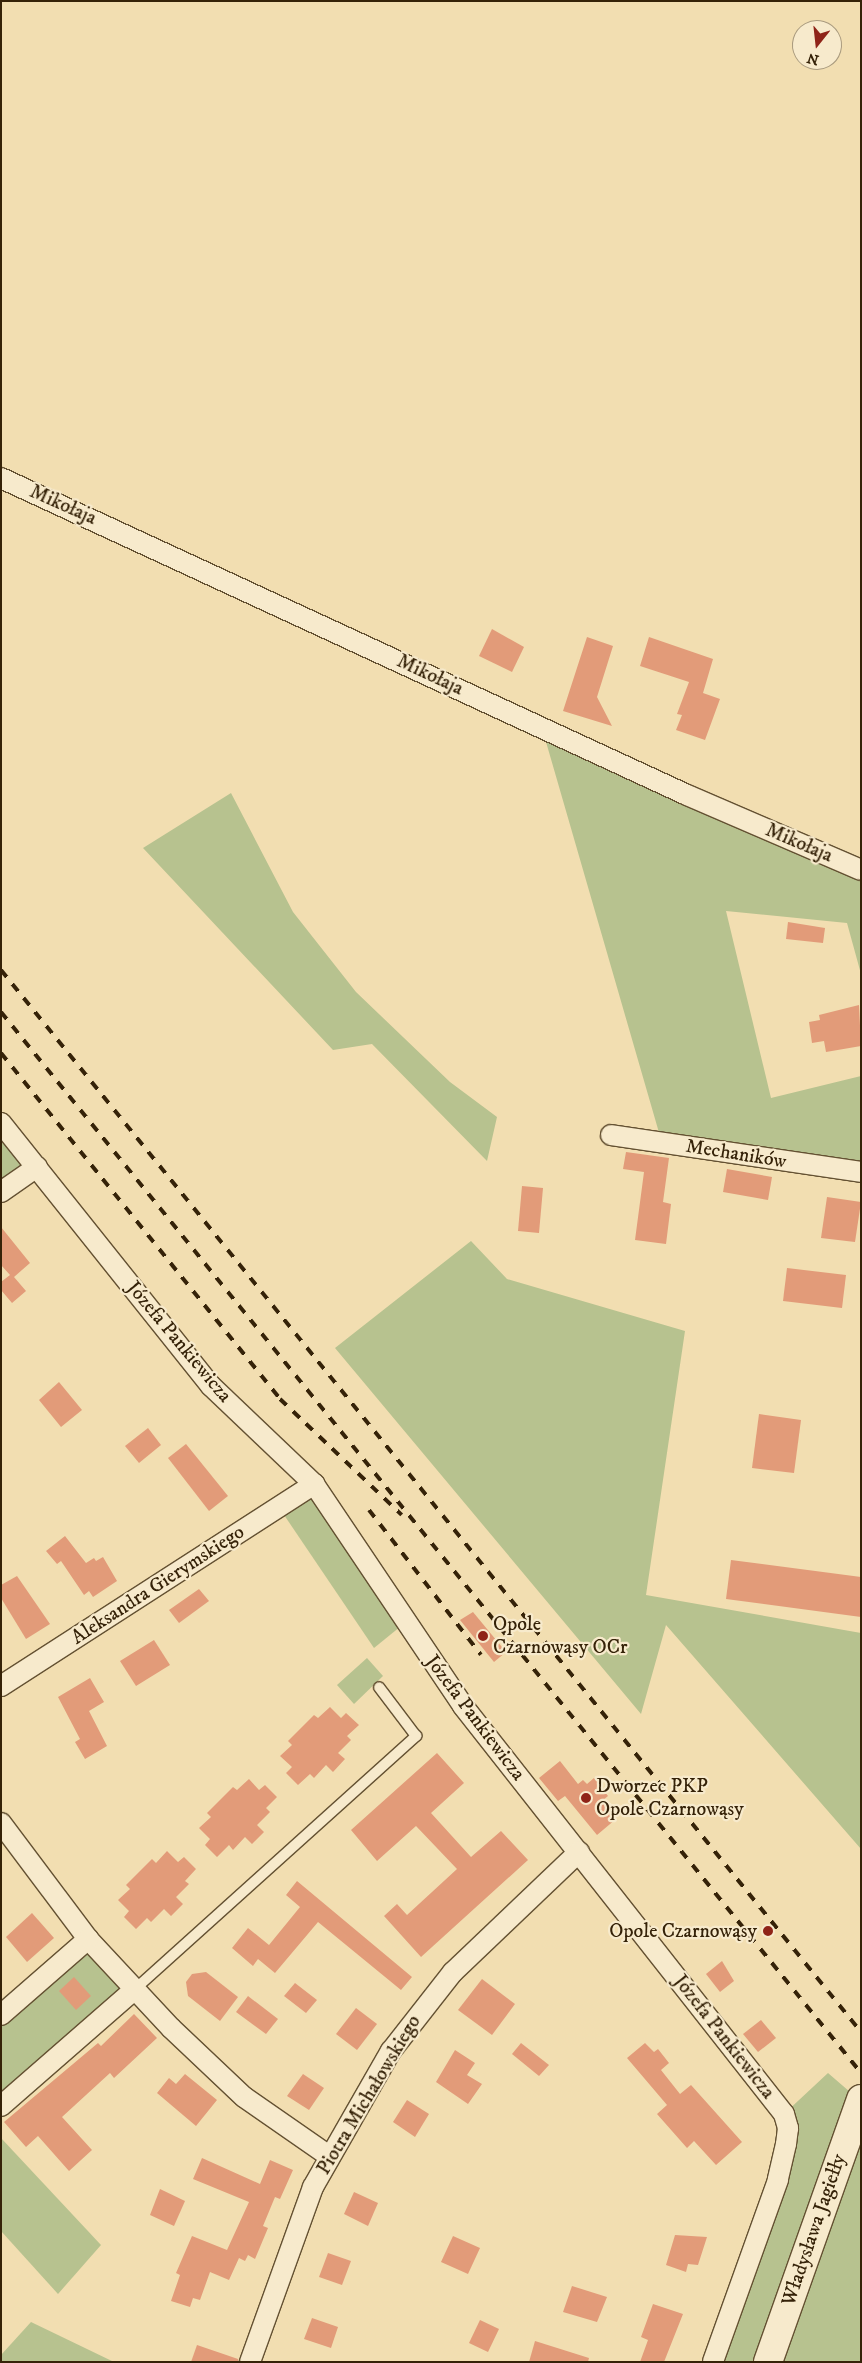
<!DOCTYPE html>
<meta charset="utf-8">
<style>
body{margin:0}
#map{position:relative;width:862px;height:2363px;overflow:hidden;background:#f2deb1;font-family:"IM FELL DW Pica",serif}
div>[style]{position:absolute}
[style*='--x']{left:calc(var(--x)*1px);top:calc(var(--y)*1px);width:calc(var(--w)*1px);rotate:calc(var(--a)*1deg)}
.green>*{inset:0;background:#b7c28f}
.building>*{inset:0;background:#e29b79}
.roads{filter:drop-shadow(1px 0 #645132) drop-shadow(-1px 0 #645132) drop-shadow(0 1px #645132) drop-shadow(0 -1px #645132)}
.lane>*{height:10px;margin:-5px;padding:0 5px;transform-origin:5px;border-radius:5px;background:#f7eacc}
.street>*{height:20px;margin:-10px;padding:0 10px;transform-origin:10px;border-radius:10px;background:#f7eacc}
.secondary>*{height:28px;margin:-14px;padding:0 14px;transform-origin:14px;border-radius:14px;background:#f7eacc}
.rail>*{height:4px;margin-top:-2px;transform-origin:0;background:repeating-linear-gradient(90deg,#352208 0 9px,transparent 0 18px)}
.dots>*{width:14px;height:14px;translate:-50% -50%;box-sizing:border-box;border:2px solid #f7eacc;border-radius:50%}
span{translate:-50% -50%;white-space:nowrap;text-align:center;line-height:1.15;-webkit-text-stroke:4.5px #f7eacc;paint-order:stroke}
.street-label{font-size:20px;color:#352208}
.poi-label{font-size:20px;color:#352208}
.left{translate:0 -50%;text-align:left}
.right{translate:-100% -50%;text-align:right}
.frame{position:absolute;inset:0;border:2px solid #352208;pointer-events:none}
.north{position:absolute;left:792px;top:20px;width:50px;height:50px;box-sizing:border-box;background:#f7eacc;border:1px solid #a99a7e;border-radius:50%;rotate:196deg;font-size:14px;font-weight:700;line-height:20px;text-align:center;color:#352208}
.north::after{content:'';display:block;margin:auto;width:18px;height:22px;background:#8f2418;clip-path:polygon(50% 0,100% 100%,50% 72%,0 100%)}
</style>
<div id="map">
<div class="green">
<div style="clip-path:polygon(542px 728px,861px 870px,861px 974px,847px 923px,726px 911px,771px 1098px,861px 1076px,861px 1172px,662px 1143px)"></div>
<div style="clip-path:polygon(231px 793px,293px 912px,356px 992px,450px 1082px,497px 1117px,487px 1161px,372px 1044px,333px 1050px,143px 848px)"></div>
<div style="clip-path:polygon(1px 1123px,37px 1167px,1px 1183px)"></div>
<div style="clip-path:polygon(471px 1241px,507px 1279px,685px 1331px,646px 1595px,861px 1633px,861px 1849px,666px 1625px,641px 1714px,335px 1348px)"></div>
<div style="clip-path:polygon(314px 1484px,406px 1622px,374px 1648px,278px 1506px)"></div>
<div style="clip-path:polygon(367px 1658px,383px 1676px,354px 1704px,337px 1685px)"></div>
<div style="clip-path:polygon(88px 1939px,134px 1990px,1px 2103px,1px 2015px)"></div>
<div style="clip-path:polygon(828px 2073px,850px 2092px,861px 2108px,861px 2362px,713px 2362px,763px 2222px,784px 2114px)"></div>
<div style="clip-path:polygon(1px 2138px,101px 2245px,58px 2294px,1px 2231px)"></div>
<div style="clip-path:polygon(31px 2322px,114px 2362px,1px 2362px,1px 2355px)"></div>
</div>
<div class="building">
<div style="clip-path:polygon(492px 629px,524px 647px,512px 672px,479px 656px)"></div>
<div style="clip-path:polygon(587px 637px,613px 646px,597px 697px,612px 726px,563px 711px)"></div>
<div style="clip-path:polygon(649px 637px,713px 659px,703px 693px,720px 699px,705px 740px,676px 730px,682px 715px,677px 714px,689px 682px,640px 666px)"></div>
<div style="clip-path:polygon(788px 922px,825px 928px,823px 943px,786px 939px)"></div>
<div style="clip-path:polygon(859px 1005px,861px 1046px,826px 1052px,824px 1041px,812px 1043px,809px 1022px,820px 1020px,819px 1015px)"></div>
<div style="clip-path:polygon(626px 1152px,669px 1158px,663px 1202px,671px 1204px,666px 1244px,635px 1240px,644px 1172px,623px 1169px)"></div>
<div style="clip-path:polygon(727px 1169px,772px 1177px,768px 1200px,723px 1192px)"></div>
<div style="clip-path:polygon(522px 1186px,543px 1188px,539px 1233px,518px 1231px)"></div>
<div style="clip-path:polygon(827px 1197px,861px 1202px,855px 1242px,821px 1238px)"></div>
<div style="clip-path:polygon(1px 1227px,30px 1263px,14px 1277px,26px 1291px,12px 1303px,1px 1290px,1px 1282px,10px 1275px,1px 1265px)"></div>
<div style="clip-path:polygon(787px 1268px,846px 1275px,842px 1308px,783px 1301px)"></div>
<div style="clip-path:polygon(59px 1382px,82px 1410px,61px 1427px,39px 1400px)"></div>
<div style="clip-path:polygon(759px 1414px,801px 1420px,794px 1473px,752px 1468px)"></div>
<div style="clip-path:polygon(148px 1428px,161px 1445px,139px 1463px,125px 1446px)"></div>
<div style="clip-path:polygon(186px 1444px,228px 1496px,209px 1511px,168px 1458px)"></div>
<div style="clip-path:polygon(65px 1536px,86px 1563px,94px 1558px,96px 1561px,103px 1557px,117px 1581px,93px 1597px,89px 1591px,84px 1595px,61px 1561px,57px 1564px,46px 1551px)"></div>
<div style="clip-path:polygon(731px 1560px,861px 1577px,861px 1617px,726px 1599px)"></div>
<div style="clip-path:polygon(17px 1576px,50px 1624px,26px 1639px,1px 1598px,1px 1585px)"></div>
<div style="clip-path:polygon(199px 1589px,209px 1601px,179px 1623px,169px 1610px)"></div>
<div style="clip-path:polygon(473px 1612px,506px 1652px,494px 1662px,460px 1620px)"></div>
<div style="clip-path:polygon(154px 1640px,170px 1665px,136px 1686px,120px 1661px)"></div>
<div style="clip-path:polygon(90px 1678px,104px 1702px,89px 1711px,107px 1746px,85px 1759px,75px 1742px,80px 1739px,58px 1697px)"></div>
<div style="clip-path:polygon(330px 1707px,341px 1718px,346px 1713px,359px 1725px,347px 1736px,351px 1740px,338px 1753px,345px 1759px,333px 1772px,326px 1765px,314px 1778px,310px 1774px,298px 1785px,286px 1773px,292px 1767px,280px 1756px,292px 1745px,288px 1741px,314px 1715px,318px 1718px)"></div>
<div style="clip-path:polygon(437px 1753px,464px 1783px,431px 1813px,471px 1857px,501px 1831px,528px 1860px,421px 1957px,384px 1916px,397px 1904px,407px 1915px,457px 1869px,416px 1826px,377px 1861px,351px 1830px)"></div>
<div style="clip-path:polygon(560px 1761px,578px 1784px,583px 1780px,587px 1784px,594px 1778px,608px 1796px,603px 1800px,616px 1819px,597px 1835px,565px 1796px,558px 1801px,539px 1778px)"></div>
<div style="clip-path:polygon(249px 1779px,259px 1790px,265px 1785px,277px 1797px,266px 1808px,270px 1812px,257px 1825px,264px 1832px,252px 1844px,245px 1837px,233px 1850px,229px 1845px,217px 1857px,205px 1845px,210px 1839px,199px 1828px,211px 1817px,207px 1813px,233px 1787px,237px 1790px)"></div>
<div style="clip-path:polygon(167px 1851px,178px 1862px,184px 1857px,196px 1869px,185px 1881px,189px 1884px,176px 1897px,183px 1904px,171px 1916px,164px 1909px,151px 1922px,147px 1918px,136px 1929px,124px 1917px,129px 1911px,118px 1900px,130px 1889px,126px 1885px,152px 1859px,156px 1863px)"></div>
<div style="clip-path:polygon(297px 1881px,412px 1977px,401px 1990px,318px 1922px,275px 1973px,258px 1959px,253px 1966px,232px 1948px,248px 1928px,269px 1945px,300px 1907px,286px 1895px)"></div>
<div style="clip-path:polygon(32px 1913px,54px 1938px,27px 1962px,6px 1937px)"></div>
<div style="clip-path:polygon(722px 1961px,734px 1981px,720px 1992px,706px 1974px)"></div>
<div style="clip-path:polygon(206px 1972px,238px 1997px,220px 2021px,188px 1996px,186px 1982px,192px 1974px)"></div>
<div style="clip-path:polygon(74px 1977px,91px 1996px,76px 2010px,59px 1991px)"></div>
<div style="clip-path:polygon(482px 1979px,515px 2004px,492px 2035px,458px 2010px)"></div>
<div style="clip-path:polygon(295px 1983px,317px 2000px,306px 2013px,284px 1996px)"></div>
<div style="clip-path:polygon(248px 1996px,278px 2019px,266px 2034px,236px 2012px)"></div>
<div style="clip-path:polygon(356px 2008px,377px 2024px,357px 2050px,336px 2034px)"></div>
<div style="clip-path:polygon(134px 2014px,157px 2038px,114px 2078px,110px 2073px,62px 2117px,92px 2150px,69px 2171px,38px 2136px,26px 2147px,4px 2122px,98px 2043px,101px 2046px)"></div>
<div style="clip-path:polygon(761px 2020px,776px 2038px,758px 2052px,743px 2034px)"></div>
<div style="clip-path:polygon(521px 2043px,549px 2065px,539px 2076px,512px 2054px)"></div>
<div style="clip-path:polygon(645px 2043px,654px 2052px,658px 2049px,669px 2063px,661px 2070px,680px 2094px,691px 2085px,742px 2142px,716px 2165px,694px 2141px,687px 2148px,657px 2114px,667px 2105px,627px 2058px)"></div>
<div style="clip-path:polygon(455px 2050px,475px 2063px,467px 2075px,482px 2084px,468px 2104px,436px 2082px)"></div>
<div style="clip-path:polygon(185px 2074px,217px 2100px,196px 2126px,157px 2093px,169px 2078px,176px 2084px)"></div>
<div style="clip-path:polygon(303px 2074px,324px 2088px,309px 2110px,287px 2096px)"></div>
<div style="clip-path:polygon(407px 2100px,429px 2114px,415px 2137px,393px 2122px)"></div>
<div style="clip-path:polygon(202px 2158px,260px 2184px,270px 2160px,293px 2170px,280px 2199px,275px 2197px,263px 2226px,268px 2228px,255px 2259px,248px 2255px,245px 2261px,239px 2258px,229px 2280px,210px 2272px,200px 2300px,193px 2298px,190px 2307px,171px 2301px,180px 2275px,176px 2273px,192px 2236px,227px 2250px,249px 2202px,193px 2179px)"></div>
<div style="clip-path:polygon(160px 2189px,185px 2201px,174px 2226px,150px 2215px)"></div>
<div style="clip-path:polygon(354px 2192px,378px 2203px,368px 2226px,344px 2214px)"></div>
<div style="clip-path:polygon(675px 2235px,707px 2237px,698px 2265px,688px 2264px,686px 2272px,666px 2265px)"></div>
<div style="clip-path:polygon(453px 2236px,480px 2248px,468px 2274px,441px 2262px)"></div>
<div style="clip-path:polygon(328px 2253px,351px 2261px,342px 2285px,319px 2277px)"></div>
<div style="clip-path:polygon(572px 2286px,607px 2297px,597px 2322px,563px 2312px)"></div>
<div style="clip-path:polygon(653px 2304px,683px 2314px,664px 2362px,640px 2362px,648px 2340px,641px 2337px)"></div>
<div style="clip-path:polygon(312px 2318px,338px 2327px,331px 2348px,304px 2339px)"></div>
<div style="clip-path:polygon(480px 2320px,499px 2329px,488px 2352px,469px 2343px)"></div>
<div style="clip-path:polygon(535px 2341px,589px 2358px,588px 2362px,529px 2362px)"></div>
<div style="clip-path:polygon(197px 2345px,238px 2359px,238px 2362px,191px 2362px)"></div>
</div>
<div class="roads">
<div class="lane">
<div style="--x:134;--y:1990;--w:380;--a:-42"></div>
<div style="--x:416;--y:1736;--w:61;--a:-127.1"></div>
</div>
<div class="street">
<div style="--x:1;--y:478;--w:756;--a:24.8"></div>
<div style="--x:687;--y:795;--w:189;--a:23.3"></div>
<div style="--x:1;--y:1123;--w:337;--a:51.4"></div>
<div style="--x:211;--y:1386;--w:142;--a:43.6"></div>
<div style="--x:314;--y:1484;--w:267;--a:56.1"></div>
<div style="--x:463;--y:1706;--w:519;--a:51.81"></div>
<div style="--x:784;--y:2114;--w:15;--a:74"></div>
<div style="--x:788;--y:2128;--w:16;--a:97"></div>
<div style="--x:786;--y:2144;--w:37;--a:103"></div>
<div style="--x:778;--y:2180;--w:193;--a:109.7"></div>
<div style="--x:611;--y:1135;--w:253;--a:8.4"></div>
<div style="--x:1;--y:1192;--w:44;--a:-34.8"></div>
<div style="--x:1;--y:1686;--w:373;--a:-32.8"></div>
<div style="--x:1;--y:1823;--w:145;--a:53.1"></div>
<div style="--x:88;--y:1939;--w:122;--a:47"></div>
<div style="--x:171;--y:2028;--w:100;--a:43.4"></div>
<div style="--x:244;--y:2097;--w:103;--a:34.8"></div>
<div style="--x:1;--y:2015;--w:116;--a:-41.1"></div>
<div style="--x:1;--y:2106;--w:176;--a:-41.1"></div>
<div style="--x:250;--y:2362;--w:186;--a:-70.2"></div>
<div style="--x:313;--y:2187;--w:157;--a:-60.2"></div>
<div style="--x:391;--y:2051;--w:100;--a:-51.9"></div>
<div style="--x:453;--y:1972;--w:174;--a:-43.6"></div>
</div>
<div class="secondary">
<div style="--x:768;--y:2362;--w:279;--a:-70.5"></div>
</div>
</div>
<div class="rail">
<div style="--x:1;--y:970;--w:1367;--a:51"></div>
<div style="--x:1;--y:1012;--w:1366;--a:50.97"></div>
<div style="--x:1;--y:1053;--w:444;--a:51.1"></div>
<div style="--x:280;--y:1399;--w:168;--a:43.6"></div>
<div style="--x:369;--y:1510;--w:183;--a:52.3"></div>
</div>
<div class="dots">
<div style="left:483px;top:1636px;background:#8f2418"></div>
<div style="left:586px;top:1798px;background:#8f2418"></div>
<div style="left:768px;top:1931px;background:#8f2418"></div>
</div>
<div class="street-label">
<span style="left:63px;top:505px;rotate:24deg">Mikołaja</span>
<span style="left:430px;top:675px;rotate:25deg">Mikołaja</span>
<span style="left:799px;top:843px;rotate:23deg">Mikołaja</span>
<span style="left:736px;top:1154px;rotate:9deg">Mechaników</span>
<span style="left:179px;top:1342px;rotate:50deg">Józefa Pankiewicza</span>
<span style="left:158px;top:1585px;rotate:-33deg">Aleksandra Gierymskiego</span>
<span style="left:475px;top:1718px;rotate:53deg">Józefa Pankiewicza</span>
<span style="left:724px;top:2037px;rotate:52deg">Józefa Pankiewicza</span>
<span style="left:369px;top:2095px;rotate:-59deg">Piotra Michałowskiego</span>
<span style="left:814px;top:2230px;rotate:-71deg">Władysława Jagiełły</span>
</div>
<div class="poi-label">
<span class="left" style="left:493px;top:1636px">Opole<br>Czarnowąsy OCr</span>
<span class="left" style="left:596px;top:1798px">Dworzec PKP<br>Opole Czarnowąsy</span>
<span class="right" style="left:757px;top:1931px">Opole Czarnowąsy</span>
</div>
<div class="frame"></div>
<div class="north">N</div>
</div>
